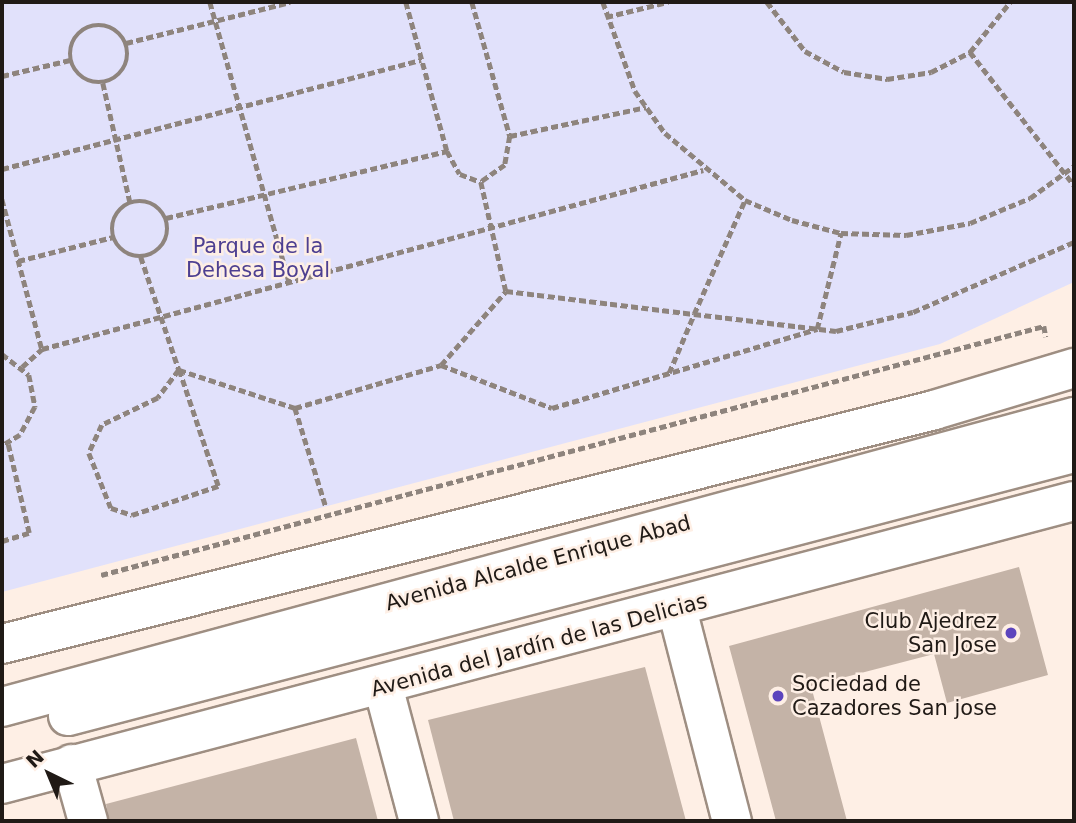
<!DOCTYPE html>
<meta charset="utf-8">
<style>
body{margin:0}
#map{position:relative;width:1076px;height:823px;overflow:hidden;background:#feefe5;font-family:"DejaVu Sans",sans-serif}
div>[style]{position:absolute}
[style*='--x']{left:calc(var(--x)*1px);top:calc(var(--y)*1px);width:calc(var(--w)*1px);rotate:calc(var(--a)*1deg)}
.green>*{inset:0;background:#e1e1fb}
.building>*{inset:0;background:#c4b3a7}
.path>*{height:4.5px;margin-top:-2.25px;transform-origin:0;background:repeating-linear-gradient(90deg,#8e847d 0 7px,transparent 0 10.5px)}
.path>.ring{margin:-2.25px;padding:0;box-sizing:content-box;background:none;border:4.5px solid #8e847d;border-radius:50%}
.roads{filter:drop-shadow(2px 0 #9e8e82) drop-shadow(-2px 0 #9e8e82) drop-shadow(0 2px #9e8e82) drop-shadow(0 -2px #9e8e82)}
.minor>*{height:38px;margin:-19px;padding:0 19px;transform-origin:19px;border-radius:19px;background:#fff}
.major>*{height:38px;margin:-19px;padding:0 19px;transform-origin:19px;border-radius:19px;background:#fff}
.dots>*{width:19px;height:19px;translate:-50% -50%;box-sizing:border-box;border:4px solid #feefe5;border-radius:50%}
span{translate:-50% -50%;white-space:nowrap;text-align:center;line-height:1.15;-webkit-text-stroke:5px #feefe5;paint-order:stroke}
.park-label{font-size:21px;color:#4d3f91}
.street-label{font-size:21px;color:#201a16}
.poi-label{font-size:21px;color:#201a16}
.right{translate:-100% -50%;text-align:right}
.left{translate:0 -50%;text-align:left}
.frame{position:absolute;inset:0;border:4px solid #201a16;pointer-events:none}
.north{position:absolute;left:14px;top:739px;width:70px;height:70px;-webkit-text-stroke:5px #feefe5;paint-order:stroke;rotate:317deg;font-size:19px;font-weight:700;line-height:28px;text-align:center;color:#201a16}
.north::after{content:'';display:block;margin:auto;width:24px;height:32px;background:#201a16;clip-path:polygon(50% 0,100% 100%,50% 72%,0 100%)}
</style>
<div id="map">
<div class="green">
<div style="clip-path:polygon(2px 2px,1074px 2px,1074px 282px,940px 344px,2px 592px)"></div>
</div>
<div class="building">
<div style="clip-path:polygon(1019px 567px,1048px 675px,947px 703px,934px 654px,811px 686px,847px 821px,776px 821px,729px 646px)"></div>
<div style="clip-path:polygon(645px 667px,686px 821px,454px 821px,428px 720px)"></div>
<div style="clip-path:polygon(356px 738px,378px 821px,109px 821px,106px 804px)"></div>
</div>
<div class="path">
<div style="--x:210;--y:2;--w:291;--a:74.2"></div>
<div style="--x:406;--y:2;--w:155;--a:74.6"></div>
<div style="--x:447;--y:151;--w:26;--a:61"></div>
<div style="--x:460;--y:174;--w:22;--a:21"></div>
<div style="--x:472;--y:2;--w:139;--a:74.2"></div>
<div style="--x:510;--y:136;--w:29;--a:100"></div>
<div style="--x:505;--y:165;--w:29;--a:145"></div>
<div style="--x:603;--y:2;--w:95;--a:70.2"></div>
<div style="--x:635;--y:91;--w:52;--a:54.5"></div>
<div style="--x:665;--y:133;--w:104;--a:39.9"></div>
<div style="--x:745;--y:200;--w:51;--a:23.1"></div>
<div style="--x:792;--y:220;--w:51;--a:14.9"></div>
<div style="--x:841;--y:233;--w:65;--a:1.8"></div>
<div style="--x:906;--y:235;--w:65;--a:-10.6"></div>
<div style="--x:970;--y:223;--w:65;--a:-22.6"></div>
<div style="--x:1030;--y:198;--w:54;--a:-36"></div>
<div style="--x:767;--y:2;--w:62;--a:52.2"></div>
<div style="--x:805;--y:51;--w:44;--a:28.3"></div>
<div style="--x:844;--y:72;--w:44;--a:9.2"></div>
<div style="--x:887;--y:79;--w:45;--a:-9"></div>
<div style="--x:931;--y:72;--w:44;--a:-27.1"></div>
<div style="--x:970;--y:52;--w:64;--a:-51.3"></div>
<div style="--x:606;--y:17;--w:64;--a:-13.6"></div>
<div class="ring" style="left:70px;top:25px;width:53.5px;height:53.5px"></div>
<div style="--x:126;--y:43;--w:169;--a:-14"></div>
<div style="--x:970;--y:52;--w:169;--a:52"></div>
<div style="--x:2;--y:76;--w:70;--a:-13.2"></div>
<div style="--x:103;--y:83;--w:122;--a:77.2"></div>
<div style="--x:510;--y:136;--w:139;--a:-12"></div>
<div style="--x:2;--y:169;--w:433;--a:-14.6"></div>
<div style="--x:481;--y:182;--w:112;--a:77.1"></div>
<div style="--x:2;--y:199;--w:155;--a:75.1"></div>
<div class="ring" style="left:112px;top:201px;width:51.5px;height:51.5px"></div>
<div style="--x:166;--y:218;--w:289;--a:-13.4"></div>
<div style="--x:141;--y:257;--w:119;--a:71.4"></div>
<div style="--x:179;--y:370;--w:35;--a:127"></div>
<div style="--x:158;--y:398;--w:62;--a:154.3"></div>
<div style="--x:102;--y:425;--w:31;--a:115"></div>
<div style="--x:89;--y:453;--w:59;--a:68.2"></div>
<div style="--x:111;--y:508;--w:22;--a:18"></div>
<div style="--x:132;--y:515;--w:91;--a:-18.6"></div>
<div style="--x:218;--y:486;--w:122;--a:-108.6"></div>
<div style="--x:179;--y:370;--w:122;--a:18.1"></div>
<div style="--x:295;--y:408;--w:152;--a:-16.4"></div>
<div style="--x:441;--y:365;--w:98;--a:-48.7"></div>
<div style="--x:506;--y:291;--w:189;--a:7"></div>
<div style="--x:694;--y:314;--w:125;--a:-65.9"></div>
<div style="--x:18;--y:261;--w:98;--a:-14.2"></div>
<div style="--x:2;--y:354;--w:34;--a:38"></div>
<div style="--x:29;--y:375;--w:33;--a:79"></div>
<div style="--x:35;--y:407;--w:32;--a:118"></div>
<div style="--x:20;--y:435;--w:21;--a:149"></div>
<div style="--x:441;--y:365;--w:119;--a:21.2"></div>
<div style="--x:552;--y:408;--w:277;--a:-16.6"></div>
<div style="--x:817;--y:329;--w:99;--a:-76"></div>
<div style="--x:22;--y:367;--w:27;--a:-42"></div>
<div style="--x:42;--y:349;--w:685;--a:-15.15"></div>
<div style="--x:669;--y:373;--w:64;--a:-67"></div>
<div style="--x:694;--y:314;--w:143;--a:6.8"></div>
<div style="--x:836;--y:331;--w:79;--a:-13.9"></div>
<div style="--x:913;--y:312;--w:176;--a:-23.5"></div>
<div style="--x:295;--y:408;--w:104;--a:72.6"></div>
<div style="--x:2;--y:541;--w:28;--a:-17"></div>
<div style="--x:29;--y:533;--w:91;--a:-103.3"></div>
<div style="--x:101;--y:575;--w:975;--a:-14.79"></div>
<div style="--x:1044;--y:326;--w:11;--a:80"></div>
</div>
<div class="roads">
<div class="minor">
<div style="--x:677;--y:609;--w:219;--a:75.5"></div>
<div style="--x:2;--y:644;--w:961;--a:-14.09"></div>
<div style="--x:934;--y:410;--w:146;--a:-16.7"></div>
<div style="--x:383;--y:686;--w:140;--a:75.1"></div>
<div style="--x:72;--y:764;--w:59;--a:74.3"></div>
<div style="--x:2;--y:784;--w:1109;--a:-14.79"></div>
</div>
<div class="major">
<div style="--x:2;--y:707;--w:1111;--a:-15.14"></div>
<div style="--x:68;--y:716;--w:1040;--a:-14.65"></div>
</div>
</div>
<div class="dots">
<div style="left:1011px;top:633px;background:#5d45bd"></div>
<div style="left:778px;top:696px;background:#5d45bd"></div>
</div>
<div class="park-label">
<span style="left:258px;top:258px">Parque de la<br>Dehesa Boyal</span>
</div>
<div class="street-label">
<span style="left:538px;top:563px;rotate:-15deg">Avenida Alcalde Enrique Abad</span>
<span style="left:539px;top:645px;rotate:-15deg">Avenida del Jardín de las Delicias</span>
</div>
<div class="poi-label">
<span class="right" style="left:997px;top:633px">Club Ajedrez<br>San Jose</span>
<span class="left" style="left:792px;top:696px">Sociedad de<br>Cazadores San jose</span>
</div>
<div class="frame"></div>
<div class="north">N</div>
</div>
